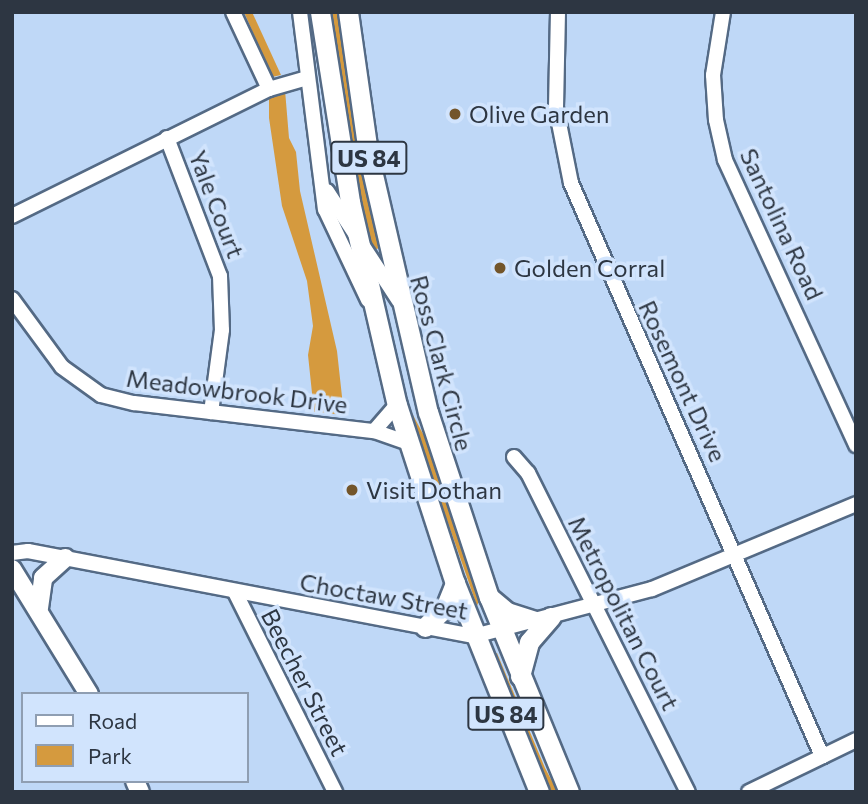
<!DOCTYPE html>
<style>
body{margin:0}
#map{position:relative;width:868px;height:804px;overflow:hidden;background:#bfd8f7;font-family:Commissioner,sans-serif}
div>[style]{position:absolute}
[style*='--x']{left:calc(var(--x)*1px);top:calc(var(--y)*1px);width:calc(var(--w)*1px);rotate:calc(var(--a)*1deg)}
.green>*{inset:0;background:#d59a3e}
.roads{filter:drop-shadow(2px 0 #546a85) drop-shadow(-2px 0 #546a85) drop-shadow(0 2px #546a85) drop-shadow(0 -2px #546a85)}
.minor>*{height:14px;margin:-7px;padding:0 7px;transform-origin:7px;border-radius:7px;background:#fff}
.major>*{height:18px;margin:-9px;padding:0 9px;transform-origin:9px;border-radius:9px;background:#fff}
.highway>*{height:19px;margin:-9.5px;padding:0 9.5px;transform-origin:9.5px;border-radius:9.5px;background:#fff}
.dots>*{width:19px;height:19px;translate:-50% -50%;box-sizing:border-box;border:4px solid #d1e4fd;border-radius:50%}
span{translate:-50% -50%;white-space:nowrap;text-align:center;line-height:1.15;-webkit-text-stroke:7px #d1e4fd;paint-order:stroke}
.shield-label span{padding:2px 5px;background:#d1e4fd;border:2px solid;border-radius:5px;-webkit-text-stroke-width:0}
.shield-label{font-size:23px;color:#2d3642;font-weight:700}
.poi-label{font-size:24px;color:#2d3642}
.left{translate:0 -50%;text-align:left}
.street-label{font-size:24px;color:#2d3642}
.frame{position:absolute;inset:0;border:14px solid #2d3642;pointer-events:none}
.legend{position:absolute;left:21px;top:692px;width:228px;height:91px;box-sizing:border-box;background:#d1e4fd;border:2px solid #8f9eb2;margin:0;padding:9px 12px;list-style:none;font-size:21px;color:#2d3642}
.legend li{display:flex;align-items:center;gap:14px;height:35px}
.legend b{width:35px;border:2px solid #8f9eb2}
</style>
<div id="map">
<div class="green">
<div style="clip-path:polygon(244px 12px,252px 12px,281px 75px,272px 77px)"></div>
<div style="clip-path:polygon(328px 12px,340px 12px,379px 248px,374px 250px,365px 236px)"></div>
<div style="clip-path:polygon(285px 90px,289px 138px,296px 152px,300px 191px,337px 351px,344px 415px,314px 412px,308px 355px,313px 326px,307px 281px,282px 206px,269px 118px,269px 97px)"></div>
<div style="clip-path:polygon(405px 400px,430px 447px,480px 598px,477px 606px)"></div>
<div style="clip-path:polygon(497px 653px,545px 768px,558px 792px,551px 792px,540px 773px,492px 655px)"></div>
</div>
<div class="roads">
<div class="minor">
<div style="--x:233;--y:12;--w:85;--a:64.9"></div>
<div style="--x:300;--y:12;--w:199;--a:82.8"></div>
<div style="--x:325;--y:209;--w:101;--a:64.7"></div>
<div style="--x:558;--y:12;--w:96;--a:91.2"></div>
<div style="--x:556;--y:108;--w:76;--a:78.7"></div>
<div style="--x:571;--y:183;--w:626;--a:66.34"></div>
<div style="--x:723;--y:12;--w:64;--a:99"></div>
<div style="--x:713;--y:75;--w:45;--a:86.2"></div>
<div style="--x:716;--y:120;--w:41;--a:77.3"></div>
<div style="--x:725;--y:160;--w:314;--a:65.3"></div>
<div style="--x:167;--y:138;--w:148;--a:69"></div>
<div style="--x:220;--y:276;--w:54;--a:87.9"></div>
<div style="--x:222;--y:330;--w:83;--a:97.6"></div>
<div style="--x:327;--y:191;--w:131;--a:56.8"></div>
<div style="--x:12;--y:216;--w:287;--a:-26.3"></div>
<div style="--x:269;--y:89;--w:37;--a:-16"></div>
<div style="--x:12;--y:299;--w:84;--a:53.7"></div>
<div style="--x:62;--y:367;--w:48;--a:35.7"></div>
<div style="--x:101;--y:395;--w:34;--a:14"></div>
<div style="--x:134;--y:403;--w:242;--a:6.7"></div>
<div style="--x:374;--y:431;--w:37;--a:19"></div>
<div style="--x:374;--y:431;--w:35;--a:-49"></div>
<div style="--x:514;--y:457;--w:21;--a:49"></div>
<div style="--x:528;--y:473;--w:357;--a:63.4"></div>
<div style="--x:12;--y:553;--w:16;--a:-7"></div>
<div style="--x:28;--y:551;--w:454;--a:10.8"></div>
<div style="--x:474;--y:636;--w:184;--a:-14.8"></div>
<div style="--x:652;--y:589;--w:221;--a:-22.6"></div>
<div style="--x:235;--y:592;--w:224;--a:63.4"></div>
<div style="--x:749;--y:792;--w:119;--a:-25.9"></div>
</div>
<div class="major">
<div style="--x:12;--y:569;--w:147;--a:58.4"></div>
<div style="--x:39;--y:608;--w:30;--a:-82"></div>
<div style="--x:43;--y:578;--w:30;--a:-42"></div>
<div style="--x:135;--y:781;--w:12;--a:66"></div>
</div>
<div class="highway">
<div style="--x:320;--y:12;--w:192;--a:81"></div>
<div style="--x:350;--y:202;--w:208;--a:77"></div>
<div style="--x:397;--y:405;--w:187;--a:72"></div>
<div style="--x:455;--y:583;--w:225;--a:68.1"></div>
<div style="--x:348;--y:12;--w:142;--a:81.9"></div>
<div style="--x:368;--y:153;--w:266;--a:77"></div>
<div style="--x:428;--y:412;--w:195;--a:71.8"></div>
<div style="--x:489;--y:597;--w:211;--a:67.7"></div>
<div style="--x:489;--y:597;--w:23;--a:40"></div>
<div style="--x:507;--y:612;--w:28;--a:18"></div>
<div style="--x:425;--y:627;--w:28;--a:-44"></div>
<div style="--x:445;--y:608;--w:27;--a:-68"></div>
<div style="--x:520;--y:676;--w:35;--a:-75"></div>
<div style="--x:529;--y:642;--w:33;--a:-49"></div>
</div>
</div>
<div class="dots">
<div style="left:455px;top:114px;background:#73552a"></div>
<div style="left:500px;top:268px;background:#73552a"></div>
<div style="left:352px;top:490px;background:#73552a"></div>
</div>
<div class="shield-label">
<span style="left:369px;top:158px">US 84</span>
<span style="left:506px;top:714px">US 84</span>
</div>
<div class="poi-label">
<span class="left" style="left:469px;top:114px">Olive Garden</span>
<span class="left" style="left:514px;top:268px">Golden Corral</span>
<span class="left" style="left:366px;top:490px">Visit Dothan</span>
</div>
<div class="street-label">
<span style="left:217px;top:204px;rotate:69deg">Yale Court</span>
<span style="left:782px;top:224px;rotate:65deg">Santolina Road</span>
<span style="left:442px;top:363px;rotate:75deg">Ross Clark Circle</span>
<span style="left:683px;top:381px;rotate:65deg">Rosemont Drive</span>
<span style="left:237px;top:391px;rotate:7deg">Meadowbrook Drive</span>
<span style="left:384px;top:596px;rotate:10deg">Choctaw Street</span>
<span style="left:624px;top:613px;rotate:63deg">Metropolitan Court</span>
<span style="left:305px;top:682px;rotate:63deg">Beecher Street</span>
</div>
<div class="frame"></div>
<ul class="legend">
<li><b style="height:9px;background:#fff"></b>Road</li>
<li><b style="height:19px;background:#d59a3e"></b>Park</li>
</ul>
</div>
